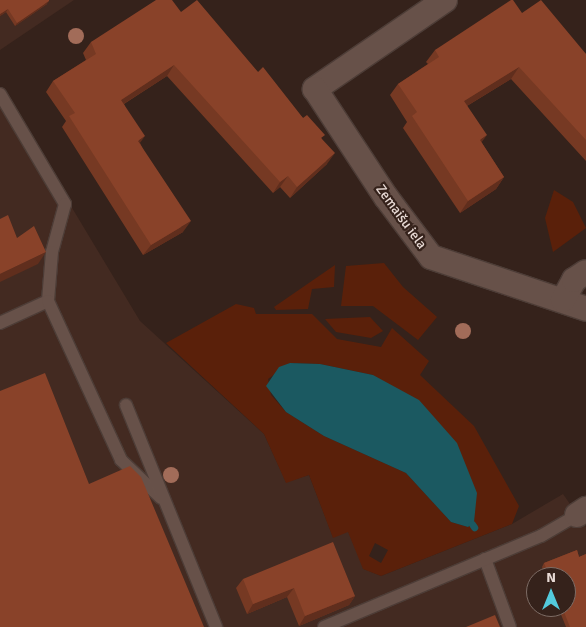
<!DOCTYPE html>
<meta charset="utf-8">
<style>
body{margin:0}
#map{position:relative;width:586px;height:627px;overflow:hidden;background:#35221b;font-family:Signika,sans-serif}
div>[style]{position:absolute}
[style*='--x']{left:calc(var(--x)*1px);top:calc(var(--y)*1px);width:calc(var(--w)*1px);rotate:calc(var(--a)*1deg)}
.built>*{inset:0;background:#432a21}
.green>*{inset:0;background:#5a200a}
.water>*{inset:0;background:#1b5961}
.stream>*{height:7px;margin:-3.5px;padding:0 3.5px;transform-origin:3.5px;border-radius:3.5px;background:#1b5961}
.roads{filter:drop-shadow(1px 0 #4d3d37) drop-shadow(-1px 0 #4d3d37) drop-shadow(0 1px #4d3d37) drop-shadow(0 -1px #4d3d37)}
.lane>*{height:12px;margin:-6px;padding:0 6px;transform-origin:6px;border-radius:6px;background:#675149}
.street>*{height:24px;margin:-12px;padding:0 12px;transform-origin:12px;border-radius:12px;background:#675149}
.trees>*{width:16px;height:16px;margin:-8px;border-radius:50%;background:#a26c59}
.wall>*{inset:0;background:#763923}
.shaded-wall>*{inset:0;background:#602e1d}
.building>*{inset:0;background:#894229}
span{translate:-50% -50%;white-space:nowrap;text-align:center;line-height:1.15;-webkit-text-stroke:4.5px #35221b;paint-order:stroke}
.street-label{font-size:14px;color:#e8dad5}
.north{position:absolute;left:526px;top:567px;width:50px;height:50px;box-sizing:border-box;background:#35221b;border:1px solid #7d6c65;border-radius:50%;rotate:0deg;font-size:14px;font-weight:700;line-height:20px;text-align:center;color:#e8dad5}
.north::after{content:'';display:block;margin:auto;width:18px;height:22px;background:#53cadc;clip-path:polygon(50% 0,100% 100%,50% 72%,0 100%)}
</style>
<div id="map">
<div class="built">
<div style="clip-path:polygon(0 0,74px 0,0 50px)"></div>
<div style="clip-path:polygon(evenodd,0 88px,140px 321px,264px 434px,286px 482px,309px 475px,333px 537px,348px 531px,364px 569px,381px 576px,512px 524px,563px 494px,586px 527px,586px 627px,0 627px,0 88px,536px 577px,566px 577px,566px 607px,536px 607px,536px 577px)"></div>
</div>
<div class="green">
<div style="clip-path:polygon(554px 190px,573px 202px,586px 228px,553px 252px,545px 218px)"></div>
<div style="clip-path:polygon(384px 263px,403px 287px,437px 317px,418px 340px,373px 306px,341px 306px,346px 266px)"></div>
<div style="clip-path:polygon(335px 265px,334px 287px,312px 289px,308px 309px,276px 310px,274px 307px)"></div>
<div style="clip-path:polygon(evenodd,236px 304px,254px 308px,256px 314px,312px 314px,337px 339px,381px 347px,392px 328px,429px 361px,420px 375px,474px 426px,519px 506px,512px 524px,381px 576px,363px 569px,348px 532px,333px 538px,309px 475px,286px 483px,264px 434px,166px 343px,236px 304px,290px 363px,320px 364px,373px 375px,474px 522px,468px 527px,451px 522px,406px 473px,324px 436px,286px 412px,271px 395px,268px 379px,290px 363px,236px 304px,375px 543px,388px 550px,381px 563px,369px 556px,375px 543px)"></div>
<div style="clip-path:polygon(370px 317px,383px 331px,371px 338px,336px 332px,325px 319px)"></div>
</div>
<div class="water">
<div style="clip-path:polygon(290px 363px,320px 364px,373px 375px,419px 400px,457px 443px,477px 493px,474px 522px,468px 527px,451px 522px,406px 473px,324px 436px,286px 412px,266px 386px,279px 367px)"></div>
</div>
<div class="stream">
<div style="--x:472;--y:524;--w:4;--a:56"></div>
</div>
<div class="roads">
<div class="lane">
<div style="--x:0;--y:94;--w:128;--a:59.4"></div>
<div style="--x:65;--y:204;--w:50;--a:105.2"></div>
<div style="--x:52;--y:252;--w:49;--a:94.7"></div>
<div style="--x:48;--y:301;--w:53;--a:155.4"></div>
<div style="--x:48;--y:301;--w:175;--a:65.3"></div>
<div style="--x:121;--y:460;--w:55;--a:43.5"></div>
<div style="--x:126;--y:405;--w:240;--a:67.9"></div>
<div style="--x:485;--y:559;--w:72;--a:69.8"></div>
<div style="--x:324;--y:627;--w:235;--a:-22.8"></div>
<div style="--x:541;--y:536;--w:42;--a:-30.3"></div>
</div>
<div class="street">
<div style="--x:445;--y:0;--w:158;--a:145.6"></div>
<div style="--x:315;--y:89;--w:129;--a:56.7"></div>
<div style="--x:386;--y:197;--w:75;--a:53.1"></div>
<div style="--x:431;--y:257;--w:163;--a:18.5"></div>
<div style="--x:563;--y:300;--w:23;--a:-61"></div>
<div style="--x:574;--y:280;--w:14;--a:-34"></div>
<div style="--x:577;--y:515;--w:11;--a:-34"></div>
</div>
</div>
<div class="trees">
<div style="left:76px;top:36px"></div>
<div style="left:463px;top:331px"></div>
<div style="left:171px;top:475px"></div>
</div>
<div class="wall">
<div style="clip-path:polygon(0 0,47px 4px,15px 26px,6px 12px,0 16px)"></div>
<div style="clip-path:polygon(181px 12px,258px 72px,303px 118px,322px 139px,327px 164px,290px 198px,280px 187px,273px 193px,167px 76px,124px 104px,140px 143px,183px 232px,143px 255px,62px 127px,66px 121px,46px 92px,53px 81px,86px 60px,83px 53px,91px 42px)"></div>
<div style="clip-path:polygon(522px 13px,586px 54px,586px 161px,511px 79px,467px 106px,482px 143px,504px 177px,496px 189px,460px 213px,403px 128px,407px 122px,390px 95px,398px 84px,428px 64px,426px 62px,435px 50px)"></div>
<div style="clip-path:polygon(577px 550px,579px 557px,586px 554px,586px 627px,566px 627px,558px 607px,566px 607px,566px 577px,546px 577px,542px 567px,544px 563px)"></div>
<div style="clip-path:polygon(243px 579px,355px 596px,349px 605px,299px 626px,287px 597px,247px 614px,236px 588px)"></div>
</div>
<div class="shaded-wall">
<div style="clip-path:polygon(49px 1px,47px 4px,15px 26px,17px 23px)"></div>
<div style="clip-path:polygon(8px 9px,6px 12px,0 16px,0 14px)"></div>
<div style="clip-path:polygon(174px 65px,167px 76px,114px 110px,121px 100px)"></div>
<div style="clip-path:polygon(519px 67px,511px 79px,455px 113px,464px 101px)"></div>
<div style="clip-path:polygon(487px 135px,478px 147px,480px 140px)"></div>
<div style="clip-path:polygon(145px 136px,137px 147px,138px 141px)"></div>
<div style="clip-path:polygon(335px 153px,327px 164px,290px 198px,297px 187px)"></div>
<div style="clip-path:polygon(288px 176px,280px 187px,273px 193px,280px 182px)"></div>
<div style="clip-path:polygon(504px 177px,496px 189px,460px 213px,468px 201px)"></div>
<div style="clip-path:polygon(191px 221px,183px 232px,143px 255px,151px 245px)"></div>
<div style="clip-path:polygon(46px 252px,38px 264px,0 282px,0 274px)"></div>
<div style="clip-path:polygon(294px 588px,287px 597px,247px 614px,253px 604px)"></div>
<div style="clip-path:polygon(355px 596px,349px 605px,299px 626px,305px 616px)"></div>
</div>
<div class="building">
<div style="clip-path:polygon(0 0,49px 0,49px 1px,17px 23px,8px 9px,0 14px)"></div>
<div style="clip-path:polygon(156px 0,172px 0,181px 12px,197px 0,258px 72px,263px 67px,303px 118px,307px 115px,325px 135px,321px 138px,335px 153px,297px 187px,288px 176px,280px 182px,174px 65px,121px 100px,145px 136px,138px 141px,191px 221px,151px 245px,69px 116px,75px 113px,53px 81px,96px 54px,91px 42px)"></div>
<div style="clip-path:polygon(511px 0,513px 0,522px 13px,541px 0,586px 54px,586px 140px,519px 67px,464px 101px,487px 135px,480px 140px,504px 177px,468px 201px,412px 116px,417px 112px,398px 84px,439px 57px,435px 50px)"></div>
<div style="clip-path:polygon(8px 215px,17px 238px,34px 226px,46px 252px,0 274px,0 219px)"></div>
<div style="clip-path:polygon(45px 373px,89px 484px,130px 466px,141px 477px,204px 627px,0 627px,0 391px)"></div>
<div style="clip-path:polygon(333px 542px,355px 596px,305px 616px,294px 588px,253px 604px,243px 579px)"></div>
<div style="clip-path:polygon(577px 550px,579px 557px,586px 554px,586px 627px,570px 627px,562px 607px,566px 607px,566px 577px,550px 577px,544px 563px)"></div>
<div style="clip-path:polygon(495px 615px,500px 627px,466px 627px)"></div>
</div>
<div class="street-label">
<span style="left:401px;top:217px;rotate:54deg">Zemaišu iela</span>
</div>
<div class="north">N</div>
</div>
